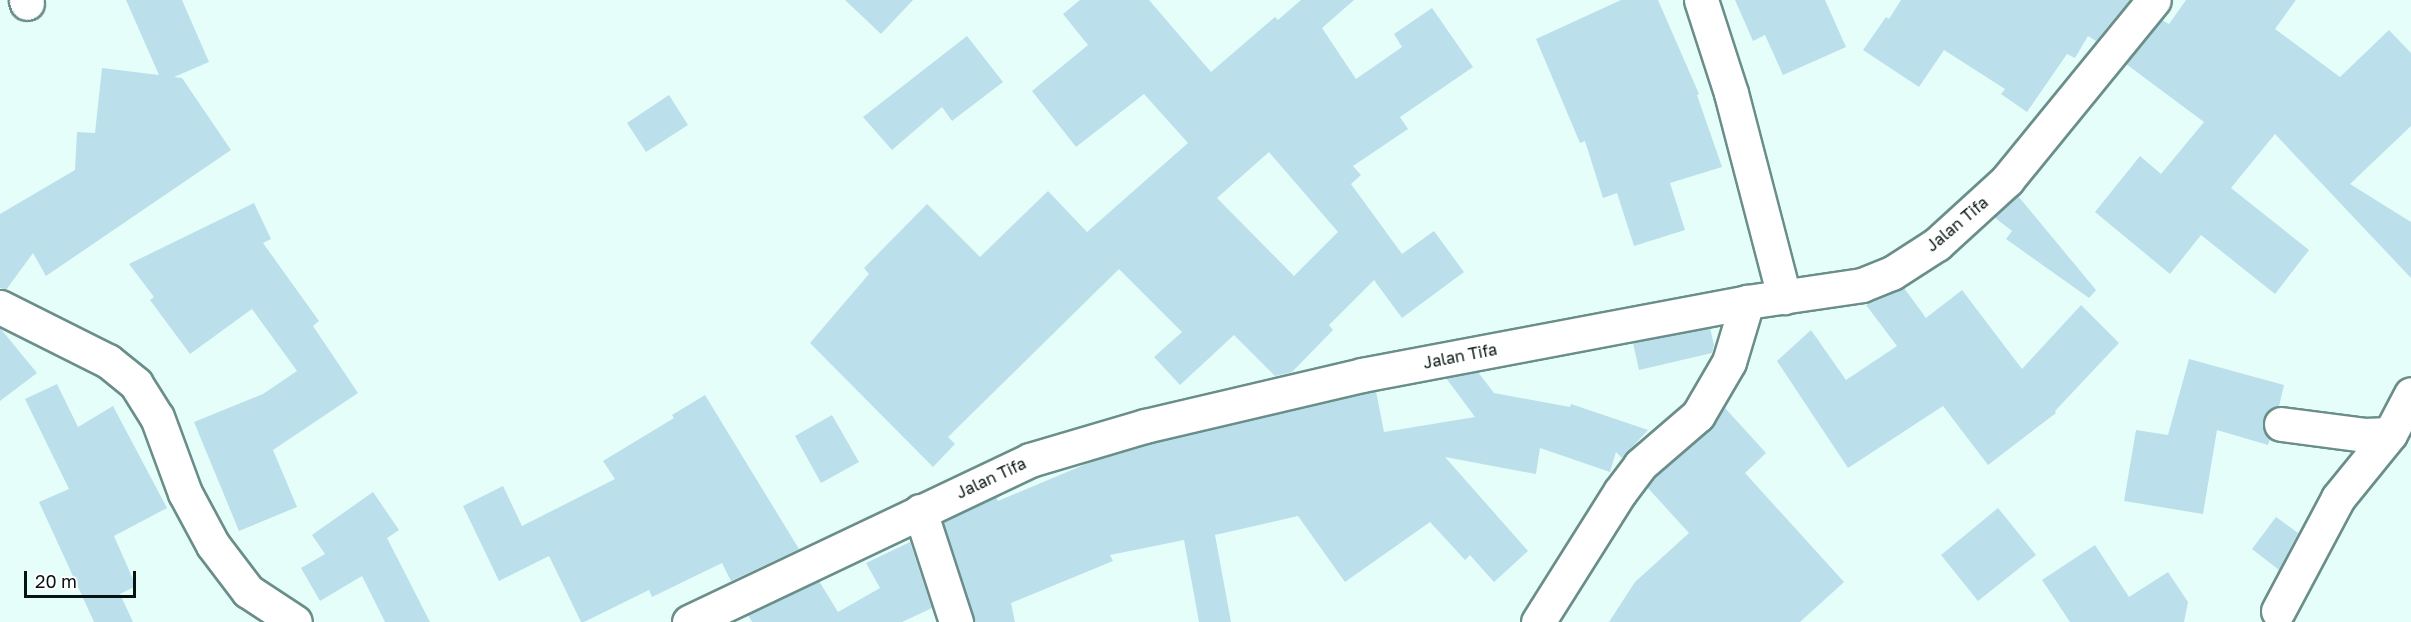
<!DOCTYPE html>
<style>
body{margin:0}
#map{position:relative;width:2411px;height:622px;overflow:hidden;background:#e6fefa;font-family:"Golos Text",sans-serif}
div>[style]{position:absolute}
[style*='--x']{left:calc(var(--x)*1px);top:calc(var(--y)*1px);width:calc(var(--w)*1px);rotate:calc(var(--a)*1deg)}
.building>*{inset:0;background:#bbdfeb}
.roads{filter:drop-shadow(2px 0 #6a8e89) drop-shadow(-2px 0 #6a8e89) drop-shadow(0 2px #6a8e89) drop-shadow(0 -2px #6a8e89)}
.street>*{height:33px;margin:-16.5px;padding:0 16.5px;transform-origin:16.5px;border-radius:16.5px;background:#fff}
.secondary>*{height:33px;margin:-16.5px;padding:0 16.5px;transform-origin:16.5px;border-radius:16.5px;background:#fff}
span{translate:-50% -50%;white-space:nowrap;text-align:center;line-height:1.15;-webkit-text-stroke:6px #fff;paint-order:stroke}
.street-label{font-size:16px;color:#051311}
.scale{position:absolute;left:24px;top:571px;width:112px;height:27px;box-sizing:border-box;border:3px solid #051311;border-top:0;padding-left:8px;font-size:18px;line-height:21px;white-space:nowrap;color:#051311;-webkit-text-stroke:4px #fff;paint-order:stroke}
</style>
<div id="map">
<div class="building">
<div style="clip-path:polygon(126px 0,182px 0,209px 62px,174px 77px,182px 78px,231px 150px,46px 276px,33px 253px,6px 290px,0 288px,0 214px,75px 170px,77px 132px,95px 133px,102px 68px,159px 75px)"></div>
<div style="clip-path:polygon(845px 0,913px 0,881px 34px)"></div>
<div style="clip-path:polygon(evenodd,1080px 0,1149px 0,1211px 72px,1275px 17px,1278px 20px,1301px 0,1354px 0,1322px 28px,1356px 79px,1402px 47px,1394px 34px,1432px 8px,1473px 67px,1400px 117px,1408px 129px,1353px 166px,1361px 175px,1351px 184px,1402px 254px,1434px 231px,1464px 272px,1402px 318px,1374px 280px,1329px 325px,1333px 330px,1292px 372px,1275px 376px,1234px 335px,1180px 385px,1154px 357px,1182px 332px,1119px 269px,948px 437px,955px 444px,933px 467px,810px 343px,869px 274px,864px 268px,927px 204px,980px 257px,1048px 191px,1087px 232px,1188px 143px,1144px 94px,1076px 147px,1032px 91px,1088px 45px,1063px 14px,1080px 0,1269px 152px,1338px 232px,1294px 276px,1217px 198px,1269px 152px)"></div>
<div style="clip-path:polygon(1621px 0,1658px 0,1699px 94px,1697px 95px,1722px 167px,1670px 183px,1685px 230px,1634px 246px,1617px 193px,1603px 198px,1585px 141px,1580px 143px,1536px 39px)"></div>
<div style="clip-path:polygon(1735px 0,1825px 0,1846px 47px,1783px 75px,1765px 35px,1753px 41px)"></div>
<div style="clip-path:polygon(1901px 0,2130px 0,2096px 41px,2088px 36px,2075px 58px,2067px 54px,2027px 112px,2001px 94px,2005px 89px,1944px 50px,1919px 87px,1863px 50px,1886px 17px,1889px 19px)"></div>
<div style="clip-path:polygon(2186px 0,2296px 0,2275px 29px,2340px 77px,2389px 30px,2411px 53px,2411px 126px,2350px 184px,2411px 222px,2411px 278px,2275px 134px,2231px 188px,2309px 250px,2275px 294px,2201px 235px,2170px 274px,2095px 212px,2140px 156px,2161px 174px,2204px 122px,2126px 64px,2162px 20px,2169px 24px)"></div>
<div style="clip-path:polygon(967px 36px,1003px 82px,952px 121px,942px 107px,892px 150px,863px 117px)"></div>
<div style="clip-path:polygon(669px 95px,688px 125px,646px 152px,627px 123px)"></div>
<div style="clip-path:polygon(2018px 196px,2096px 290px,2089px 298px,2006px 239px,2012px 231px,1994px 217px)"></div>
<div style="clip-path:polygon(254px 203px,271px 239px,263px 243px,319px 321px,313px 326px,358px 393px,273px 450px,297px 507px,239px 531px,194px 422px,263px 394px,297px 371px,252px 309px,190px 354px,150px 300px,154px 297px,129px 264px)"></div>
<div style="clip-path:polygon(1904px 288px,1926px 318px,1962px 290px,2022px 369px,2081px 305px,2119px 343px,2055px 411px,2056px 413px,1988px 465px,1943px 406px,1848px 468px,1777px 361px,1811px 330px,1846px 380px,1897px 346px,1866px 305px)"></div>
<div style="clip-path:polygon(0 328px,37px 373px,0 401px)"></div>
<div style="clip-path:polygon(1710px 328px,1714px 345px,1712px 353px,1639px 370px,1633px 343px)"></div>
<div style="clip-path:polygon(2189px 359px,2284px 385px,2279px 406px,2267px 412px,2263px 421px,2264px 431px,2270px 439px,2268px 445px,2217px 430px,2203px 514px,2124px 501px,2136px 430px,2168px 435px)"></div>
<div style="clip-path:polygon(1478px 372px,1494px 393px,1570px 407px,1571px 404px,1648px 430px,1622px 458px,1616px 452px,1610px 472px,1540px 448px,1536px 474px,1445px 457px,1528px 551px,1494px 582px,1470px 555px,1465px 560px,1430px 522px,1345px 582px,1298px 516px,1215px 535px,1231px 622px,1199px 622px,1184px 540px,1110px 555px,1113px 561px,1011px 603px,1015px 622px,974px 622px,943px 522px,996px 497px,998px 501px,1093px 461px,1150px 444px,1366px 393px,1376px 391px,1384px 432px,1475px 417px,1446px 378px)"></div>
<div style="clip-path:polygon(57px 384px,78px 427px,113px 406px,167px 508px,114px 536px,136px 586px,120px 594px,133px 622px,94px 622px,39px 502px,69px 489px,25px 399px)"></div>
<div style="clip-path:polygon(705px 395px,799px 549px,731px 581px,722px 563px,652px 597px,649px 590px,584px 622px,581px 622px,549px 556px,499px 581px,463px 506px,503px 486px,522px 526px,615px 479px,603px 461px,674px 418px,672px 415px)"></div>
<div style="clip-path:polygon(1725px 408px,1766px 453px,1745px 473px,1844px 582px,1800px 622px,1609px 622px,1635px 582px,1689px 533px,1647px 487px,1654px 478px,1711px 429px)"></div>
<div style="clip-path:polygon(832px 415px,859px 462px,821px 483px,795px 436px)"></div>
<div style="clip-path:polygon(373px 492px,399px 530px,387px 538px,430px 622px,385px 622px,362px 576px,320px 601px,301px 568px,325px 554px,312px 535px)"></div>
<div style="clip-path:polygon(1998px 508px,2036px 555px,1978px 601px,1941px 555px)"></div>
<div style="clip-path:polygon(2276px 517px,2298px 533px,2279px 570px,2252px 549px)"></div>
<div style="clip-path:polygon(910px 542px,932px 608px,902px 622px,752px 622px,748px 615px,819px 581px,838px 612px,880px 588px,866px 563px)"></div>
<div style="clip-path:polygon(2095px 545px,2129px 597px,2168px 572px,2188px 602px,2184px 622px,2070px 622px,2042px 580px)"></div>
</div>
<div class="roads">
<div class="street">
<div style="--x:26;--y:0;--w:3;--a:72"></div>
<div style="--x:1701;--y:0;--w:98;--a:72.1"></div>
<div style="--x:1731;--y:93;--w:211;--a:75.4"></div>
<div style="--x:0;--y:307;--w:121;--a:26.6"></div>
<div style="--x:108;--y:361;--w:36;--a:39"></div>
<div style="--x:136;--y:384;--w:39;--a:58"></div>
<div style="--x:157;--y:417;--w:81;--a:69.8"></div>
<div style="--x:185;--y:493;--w:59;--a:61.7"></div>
<div style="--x:213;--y:545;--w:58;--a:52.7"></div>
<div style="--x:248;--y:591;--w:56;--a:33.4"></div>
<div style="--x:2281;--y:424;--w:84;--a:7.5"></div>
<div style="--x:2364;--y:435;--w:26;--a:-2"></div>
<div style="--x:920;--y:511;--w:117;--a:72"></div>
<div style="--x:2278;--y:611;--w:128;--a:-62"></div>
<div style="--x:2338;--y:498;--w:82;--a:-50.9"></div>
<div style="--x:2390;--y:434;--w:45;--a:-62.3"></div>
<div style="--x:1538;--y:622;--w:154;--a:-57.8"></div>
<div style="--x:1620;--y:492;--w:34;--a:-53"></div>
<div style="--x:1640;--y:465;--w:77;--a:-40.8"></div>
<div style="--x:1698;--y:415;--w:61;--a:-59.7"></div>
<div style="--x:1729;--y:362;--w:63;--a:-73.3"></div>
</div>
<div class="secondary">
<div style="--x:689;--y:622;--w:378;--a:-25.4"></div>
<div style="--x:1030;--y:460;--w:120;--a:-16.5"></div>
<div style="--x:1145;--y:426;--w:223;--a:-13.2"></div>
<div style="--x:1362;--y:375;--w:392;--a:-10.7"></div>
<div style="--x:1747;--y:302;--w:116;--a:-8.4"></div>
<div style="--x:1862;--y:285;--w:32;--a:-22"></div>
<div style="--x:1892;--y:273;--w:54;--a:-32.8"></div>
<div style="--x:1937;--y:244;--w:95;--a:-42.4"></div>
<div style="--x:2007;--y:180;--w:232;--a:-50.8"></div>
</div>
</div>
<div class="street-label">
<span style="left:1957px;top:224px;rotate:-40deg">Jalan Tifa</span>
<span style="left:1460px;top:356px;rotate:-11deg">Jalan Tifa</span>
<span style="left:991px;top:478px;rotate:-25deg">Jalan Tifa</span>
</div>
<div class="scale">20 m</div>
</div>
